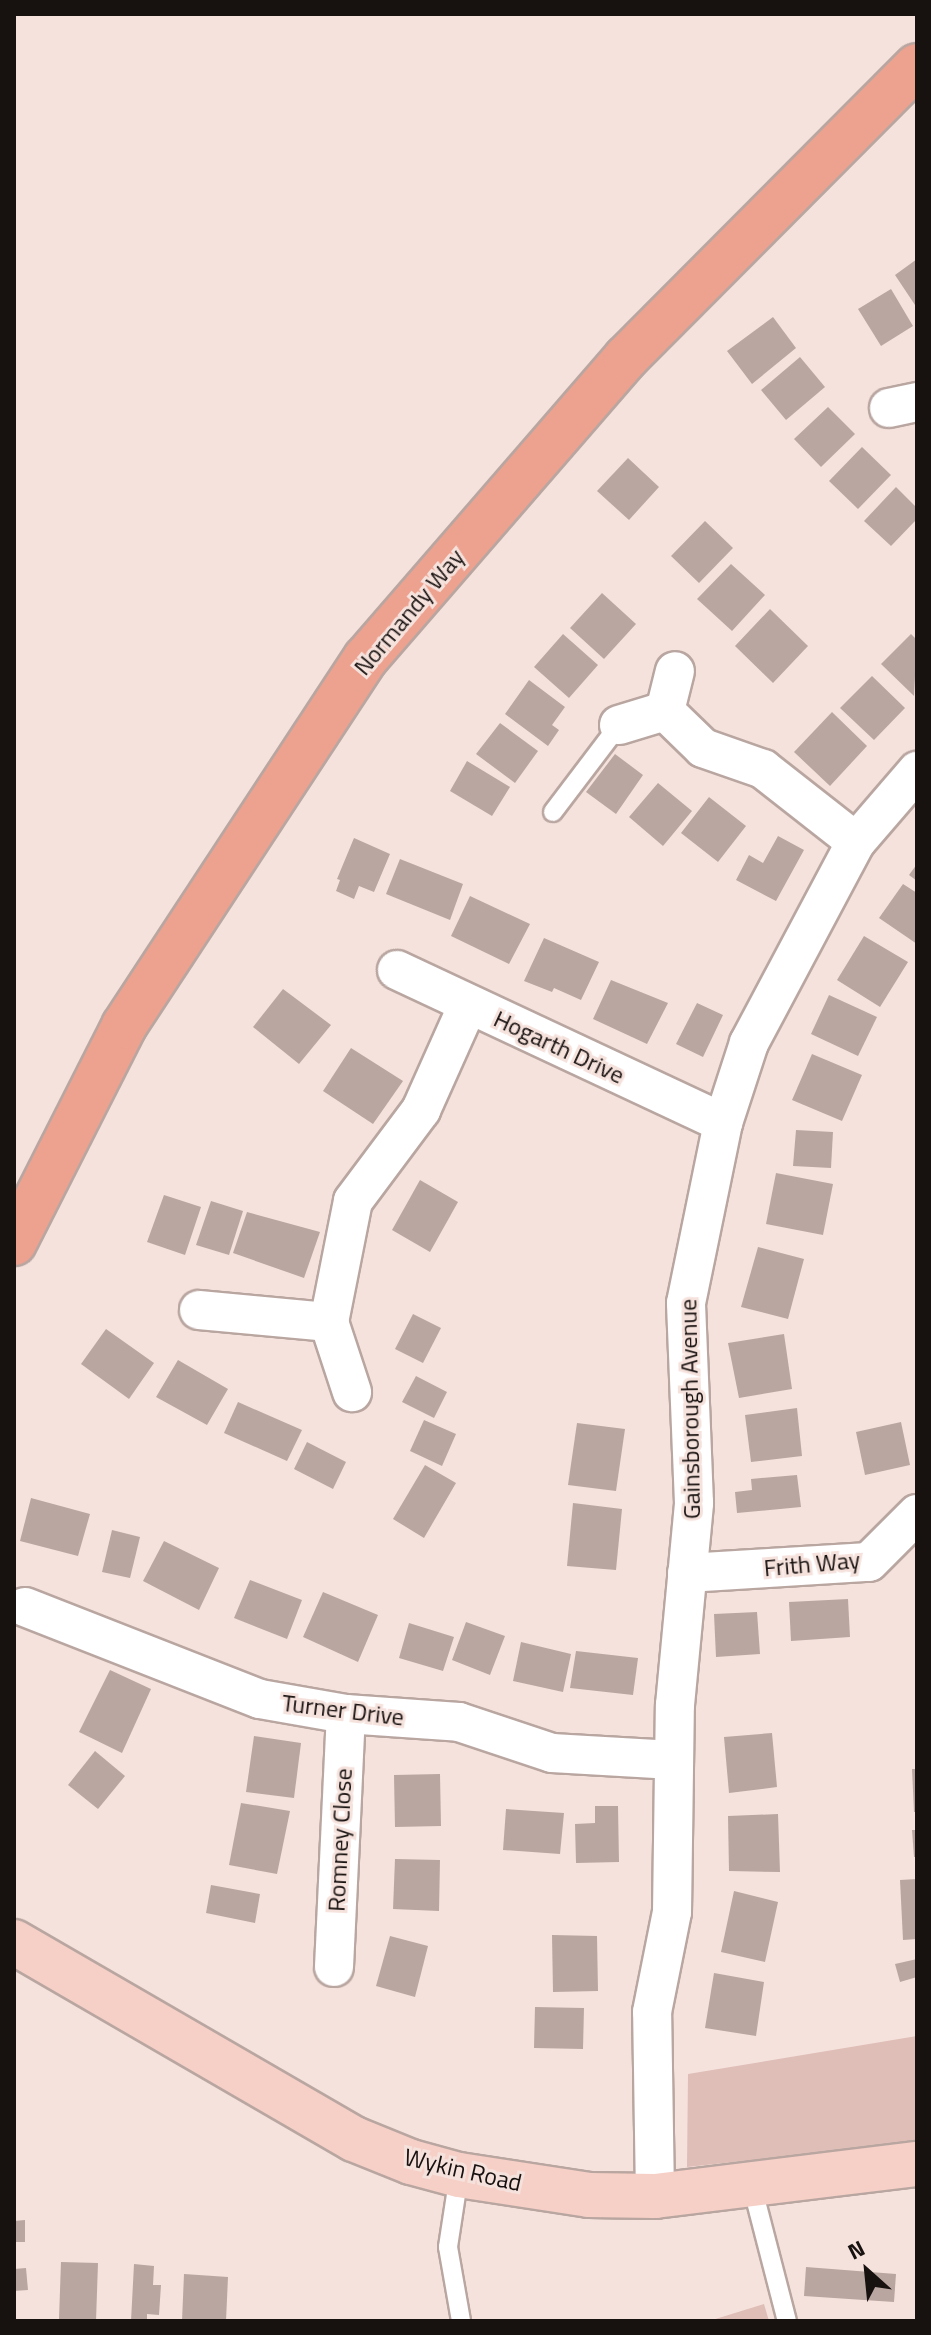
<!DOCTYPE html>
<style>
body{margin:0}
#map{position:relative;width:931px;height:2335px;overflow:hidden;background:#f6e2dd;font-family:"Titillium Web",sans-serif}
div>[style]{position:absolute}
[style*='--x']{left:calc(var(--x)*1px);top:calc(var(--y)*1px);width:calc(var(--w)*1px);rotate:calc(var(--a)*1deg)}
.green>*{inset:0;background:#debeb6}
.building>*{inset:0;background:#b9a6a1}
.roads{filter:drop-shadow(2px 0 #b9a6a1) drop-shadow(-2px 0 #b9a6a1) drop-shadow(0 2px #b9a6a1) drop-shadow(0 -2px #b9a6a1)}
.lane>*{height:18px;margin:-9px;padding:0 9px;transform-origin:9px;border-radius:9px;background:#fff}
.street>*{height:38px;margin:-19px;padding:0 19px;transform-origin:19px;border-radius:19px;background:#fff}
.secondary>*{height:44px;margin:-22px;padding:0 22px;transform-origin:22px;border-radius:22px;background:#f6d0c7}
.primary>*{height:44px;margin:-22px;padding:0 22px;transform-origin:22px;border-radius:22px;background:#eda18f}
span{translate:-50% -50%;white-space:nowrap;text-align:center;line-height:1.15;-webkit-text-stroke:6px #f6e2dd;paint-order:stroke}
.street-label{font-size:24px;color:#17110f}
.frame{position:absolute;inset:0;border:16px solid #17110f;pointer-events:none}
.north{position:absolute;left:827px;top:2231px;width:80px;height:80px;-webkit-text-stroke:6px #f6e2dd;paint-order:stroke;rotate:333deg;font-size:22px;font-weight:700;line-height:32px;text-align:center;color:#17110f}
.north::after{content:'';display:block;margin:auto;width:28px;height:36px;background:#17110f;clip-path:polygon(50% 0,100% 100%,50% 72%,0 100%)}
</style>
<div id="map">
<div class="green">
<div style="clip-path:polygon(917px 2036px,917px 2142px,687px 2167px,688px 2074px)"></div>
<div style="clip-path:polygon(764px 2304px,769px 2321px,709px 2321px)"></div>
</div>
<div class="building">
<div style="clip-path:polygon(917px 259px,917px 308px,895px 275px)"></div>
<div style="clip-path:polygon(891px 289px,913px 326px,881px 346px,858px 309px)"></div>
<div style="clip-path:polygon(773px 317px,796px 348px,752px 384px,727px 351px)"></div>
<div style="clip-path:polygon(800px 357px,825px 387px,786px 420px,761px 390px)"></div>
<div style="clip-path:polygon(828px 407px,855px 434px,821px 467px,794px 439px)"></div>
<div style="clip-path:polygon(862px 447px,891px 475px,858px 509px,829px 481px)"></div>
<div style="clip-path:polygon(628px 458px,659px 487px,629px 520px,597px 491px)"></div>
<div style="clip-path:polygon(896px 487px,917px 508px,917px 519px,891px 546px,864px 521px)"></div>
<div style="clip-path:polygon(705px 521px,733px 548px,699px 583px,671px 556px)"></div>
<div style="clip-path:polygon(731px 564px,765px 595px,732px 631px,697px 599px)"></div>
<div style="clip-path:polygon(602px 593px,636px 624px,604px 659px,570px 628px)"></div>
<div style="clip-path:polygon(770px 609px,808px 646px,773px 683px,735px 646px)"></div>
<div style="clip-path:polygon(563px 634px,598px 665px,569px 698px,534px 667px)"></div>
<div style="clip-path:polygon(911px 634px,917px 640px,914px 696px,881px 664px)"></div>
<div style="clip-path:polygon(872px 676px,905px 708px,874px 740px,840px 708px)"></div>
<div style="clip-path:polygon(529px 680px,565px 707px,552px 725px,559px 730px,548px 746px,505px 714px)"></div>
<div style="clip-path:polygon(832px 712px,867px 746px,830px 786px,794px 752px)"></div>
<div style="clip-path:polygon(500px 723px,538px 751px,515px 783px,476px 754px)"></div>
<div style="clip-path:polygon(615px 754px,643px 775px,616px 814px,586px 792px)"></div>
<div style="clip-path:polygon(467px 761px,510px 787px,492px 816px,450px 791px)"></div>
<div style="clip-path:polygon(658px 783px,692px 811px,663px 846px,629px 817px)"></div>
<div style="clip-path:polygon(709px 797px,746px 826px,718px 862px,681px 833px)"></div>
<div style="clip-path:polygon(778px 836px,804px 850px,776px 901px,736px 880px,749px 855px,763px 863px)"></div>
<div style="clip-path:polygon(354px 838px,390px 854px,374px 892px,359px 886px,354px 899px,336px 891px,340px 880px,337px 879px)"></div>
<div style="clip-path:polygon(400px 859px,463px 884px,450px 920px,386px 894px)"></div>
<div style="clip-path:polygon(917px 864px,917px 881px,909px 875px)"></div>
<div style="clip-path:polygon(903px 884px,917px 893px,917px 944px,879px 918px)"></div>
<div style="clip-path:polygon(470px 896px,530px 924px,509px 964px,451px 936px)"></div>
<div style="clip-path:polygon(864px 936px,908px 962px,880px 1007px,837px 980px)"></div>
<div style="clip-path:polygon(544px 938px,599px 962px,581px 1000px,554px 988px,552px 992px,524px 981px)"></div>
<div style="clip-path:polygon(611px 980px,668px 1003px,647px 1044px,593px 1019px)"></div>
<div style="clip-path:polygon(283px 989px,331px 1025px,299px 1064px,253px 1027px)"></div>
<div style="clip-path:polygon(829px 995px,877px 1017px,858px 1056px,811px 1034px)"></div>
<div style="clip-path:polygon(697px 1003px,723px 1015px,703px 1057px,676px 1044px)"></div>
<div style="clip-path:polygon(351px 1048px,403px 1081px,373px 1124px,323px 1091px)"></div>
<div style="clip-path:polygon(812px 1054px,862px 1075px,842px 1121px,792px 1100px)"></div>
<div style="clip-path:polygon(796px 1130px,833px 1132px,831px 1168px,793px 1166px)"></div>
<div style="clip-path:polygon(776px 1173px,833px 1184px,823px 1235px,766px 1224px)"></div>
<div style="clip-path:polygon(420px 1180px,458px 1202px,430px 1252px,392px 1230px)"></div>
<div style="clip-path:polygon(164px 1195px,201px 1207px,185px 1255px,147px 1242px)"></div>
<div style="clip-path:polygon(211px 1201px,243px 1211px,229px 1255px,196px 1245px)"></div>
<div style="clip-path:polygon(247px 1212px,320px 1232px,304px 1278px,233px 1253px)"></div>
<div style="clip-path:polygon(758px 1247px,804px 1259px,788px 1319px,741px 1307px)"></div>
<div style="clip-path:polygon(413px 1314px,441px 1328px,423px 1363px,395px 1349px)"></div>
<div style="clip-path:polygon(106px 1329px,154px 1363px,129px 1399px,81px 1364px)"></div>
<div style="clip-path:polygon(784px 1334px,792px 1389px,739px 1398px,728px 1343px)"></div>
<div style="clip-path:polygon(178px 1360px,228px 1389px,207px 1425px,156px 1397px)"></div>
<div style="clip-path:polygon(416px 1376px,447px 1392px,434px 1418px,402px 1402px)"></div>
<div style="clip-path:polygon(238px 1402px,302px 1430px,287px 1461px,224px 1433px)"></div>
<div style="clip-path:polygon(797px 1408px,802px 1456px,751px 1462px,745px 1415px)"></div>
<div style="clip-path:polygon(424px 1420px,456px 1434px,442px 1466px,410px 1451px)"></div>
<div style="clip-path:polygon(901px 1422px,910px 1465px,865px 1475px,856px 1432px)"></div>
<div style="clip-path:polygon(577px 1423px,625px 1429px,616px 1491px,568px 1485px)"></div>
<div style="clip-path:polygon(307px 1442px,346px 1462px,333px 1489px,294px 1469px)"></div>
<div style="clip-path:polygon(425px 1465px,456px 1483px,424px 1538px,393px 1519px)"></div>
<div style="clip-path:polygon(797px 1475px,801px 1507px,737px 1513px,735px 1492px,752px 1490px,751px 1479px)"></div>
<div style="clip-path:polygon(31px 1498px,90px 1514px,78px 1556px,20px 1541px)"></div>
<div style="clip-path:polygon(573px 1503px,622px 1509px,616px 1570px,567px 1566px)"></div>
<div style="clip-path:polygon(112px 1530px,140px 1537px,130px 1578px,102px 1572px)"></div>
<div style="clip-path:polygon(164px 1541px,219px 1568px,199px 1610px,143px 1581px)"></div>
<div style="clip-path:polygon(250px 1580px,302px 1600px,287px 1639px,234px 1618px)"></div>
<div style="clip-path:polygon(323px 1592px,378px 1615px,358px 1662px,303px 1637px)"></div>
<div style="clip-path:polygon(848px 1599px,850px 1637px,791px 1641px,789px 1602px)"></div>
<div style="clip-path:polygon(757px 1612px,760px 1654px,716px 1657px,714px 1614px)"></div>
<div style="clip-path:polygon(466px 1622px,505px 1636px,490px 1675px,452px 1660px)"></div>
<div style="clip-path:polygon(409px 1623px,454px 1637px,443px 1671px,399px 1658px)"></div>
<div style="clip-path:polygon(521px 1642px,571px 1654px,563px 1692px,513px 1681px)"></div>
<div style="clip-path:polygon(576px 1651px,638px 1658px,633px 1695px,570px 1688px)"></div>
<div style="clip-path:polygon(110px 1670px,151px 1689px,122px 1753px,79px 1732px)"></div>
<div style="clip-path:polygon(772px 1733px,777px 1787px,729px 1793px,724px 1737px)"></div>
<div style="clip-path:polygon(254px 1736px,301px 1743px,294px 1798px,246px 1792px)"></div>
<div style="clip-path:polygon(95px 1751px,125px 1776px,98px 1809px,68px 1785px)"></div>
<div style="clip-path:polygon(912px 1769px,917px 1769px,917px 1812px,914px 1812px)"></div>
<div style="clip-path:polygon(440px 1774px,441px 1826px,395px 1827px,394px 1775px)"></div>
<div style="clip-path:polygon(241px 1803px,290px 1811px,277px 1874px,229px 1865px)"></div>
<div style="clip-path:polygon(595px 1806px,618px 1806px,619px 1862px,576px 1863px,575px 1824px,595px 1823px)"></div>
<div style="clip-path:polygon(506px 1809px,564px 1813px,560px 1854px,503px 1850px)"></div>
<div style="clip-path:polygon(778px 1814px,780px 1872px,729px 1871px,728px 1816px)"></div>
<div style="clip-path:polygon(912px 1830px,917px 1830px,917px 1857px,914px 1857px)"></div>
<div style="clip-path:polygon(395px 1859px,440px 1860px,439px 1911px,393px 1909px)"></div>
<div style="clip-path:polygon(917px 1879px,917px 1939px,903px 1940px,900px 1880px)"></div>
<div style="clip-path:polygon(211px 1885px,260px 1894px,255px 1923px,206px 1913px)"></div>
<div style="clip-path:polygon(734px 1891px,778px 1902px,765px 1962px,721px 1952px)"></div>
<div style="clip-path:polygon(552px 1935px,597px 1936px,598px 1991px,553px 1992px)"></div>
<div style="clip-path:polygon(390px 1936px,428px 1946px,415px 1997px,376px 1986px)"></div>
<div style="clip-path:polygon(917px 1959px,917px 1977px,900px 1982px,895px 1964px)"></div>
<div style="clip-path:polygon(714px 1973px,764px 1982px,756px 2036px,705px 2028px)"></div>
<div style="clip-path:polygon(535px 2007px,584px 2008px,583px 2049px,534px 2048px)"></div>
<div style="clip-path:polygon(25px 2220px,25px 2242px,14px 2242px,14px 2221px)"></div>
<div style="clip-path:polygon(61px 2262px,98px 2263px,96px 2321px,59px 2319px)"></div>
<div style="clip-path:polygon(134px 2264px,154px 2266px,153px 2285px,161px 2285px,159px 2315px,147px 2314px,147px 2321px,131px 2321px)"></div>
<div style="clip-path:polygon(806px 2267px,896px 2274px,894px 2302px,804px 2296px)"></div>
<div style="clip-path:polygon(26px 2268px,28px 2290px,14px 2291px,14px 2269px)"></div>
<div style="clip-path:polygon(184px 2274px,228px 2277px,226px 2321px,182px 2321px)"></div>
</div>
<div class="roads">
<div class="lane">
<div style="--x:553;--y:812;--w:109;--a:-52.8"></div>
<div style="--x:459;--y:2175;--w:73;--a:98.7"></div>
<div style="--x:448;--y:2247;--w:75;--a:80"></div>
<div style="--x:752;--y:2186;--w:139;--a:75.5"></div>
</div>
<div class="street">
<div style="--x:889;--y:408;--w:29;--a:-12"></div>
<div style="--x:665;--y:711;--w:41;--a:-76"></div>
<div style="--x:619;--y:725;--w:48;--a:-16.9"></div>
<div style="--x:665;--y:711;--w:53;--a:44.2"></div>
<div style="--x:703;--y:748;--w:64;--a:19.3"></div>
<div style="--x:763;--y:769;--w:118;--a:38.1"></div>
<div style="--x:397;--y:970;--w:360;--a:25.1"></div>
<div style="--x:199;--y:1310;--w:131;--a:5.3"></div>
<div style="--x:329;--y:1322;--w:123;--a:-78.8"></div>
<div style="--x:353;--y:1201;--w:114;--a:-53.2"></div>
<div style="--x:421;--y:1110;--w:115;--a:-65.9"></div>
<div style="--x:329;--y:1322;--w:74;--a:71.8"></div>
<div style="--x:687;--y:1573;--w:182;--a:-3.5"></div>
<div style="--x:869;--y:1562;--w:68;--a:-45"></div>
<div style="--x:25;--y:1607;--w:252;--a:21.4"></div>
<div style="--x:260;--y:1699;--w:87;--a:9.9"></div>
<div style="--x:346;--y:1714;--w:113;--a:4"></div>
<div style="--x:459;--y:1722;--w:98;--a:18.4"></div>
<div style="--x:552;--y:1753;--w:121;--a:3.3"></div>
<div style="--x:334;--y:1967;--w:253;--a:-87.3"></div>
<div style="--x:655;--y:2196;--w:184;--a:-90.9"></div>
<div style="--x:652;--y:2012;--w:102;--a:-78.7"></div>
<div style="--x:672;--y:1912;--w:207;--a:-89.2"></div>
<div style="--x:675;--y:1705;--w:203;--a:-84.6"></div>
<div style="--x:694;--y:1503;--w:200;--a:-92.3"></div>
<div style="--x:686;--y:1303;--w:184;--a:-78.4"></div>
<div style="--x:723;--y:1123;--w:84;--a:-72"></div>
<div style="--x:749;--y:1043;--w:228;--a:-62"></div>
<div style="--x:856;--y:842;--w:94;--a:-49.3"></div>
</div>
<div class="secondary">
<div style="--x:14;--y:1942;--w:393;--a:30.1"></div>
<div style="--x:354;--y:2139;--w:61;--a:22"></div>
<div style="--x:411;--y:2162;--w:50;--a:15.2"></div>
<div style="--x:459;--y:2175;--w:132;--a:8.7"></div>
<div style="--x:589;--y:2195;--w:66;--a:0.9"></div>
<div style="--x:655;--y:2196;--w:264;--a:-7"></div>
</div>
<div class="primary">
<div style="--x:14;--y:1243;--w:243;--a:-63.1"></div>
<div style="--x:124;--y:1026;--w:440;--a:-56.7"></div>
<div style="--x:366;--y:658;--w:397;--a:-49.1"></div>
<div style="--x:626;--y:358;--w:412;--a:-45.1"></div>
</div>
</div>
<div class="street-label">
<span style="left:409px;top:612px;rotate:-50deg">Normandy Way</span>
<span style="left:559px;top:1047px;rotate:25deg">Hogarth Drive</span>
<span style="left:690px;top:1409px;rotate:-91deg">Gainsborough Avenue</span>
<span style="left:812px;top:1564px;rotate:-5deg">Frith Way</span>
<span style="left:343px;top:1710px;rotate:7deg">Turner Drive</span>
<span style="left:340px;top:1840px;rotate:-87deg">Romney Close</span>
<span style="left:463px;top:2170px;rotate:13deg">Wykin Road</span>
</div>
<div class="frame"></div>
<div class="north">N</div>
</div>
